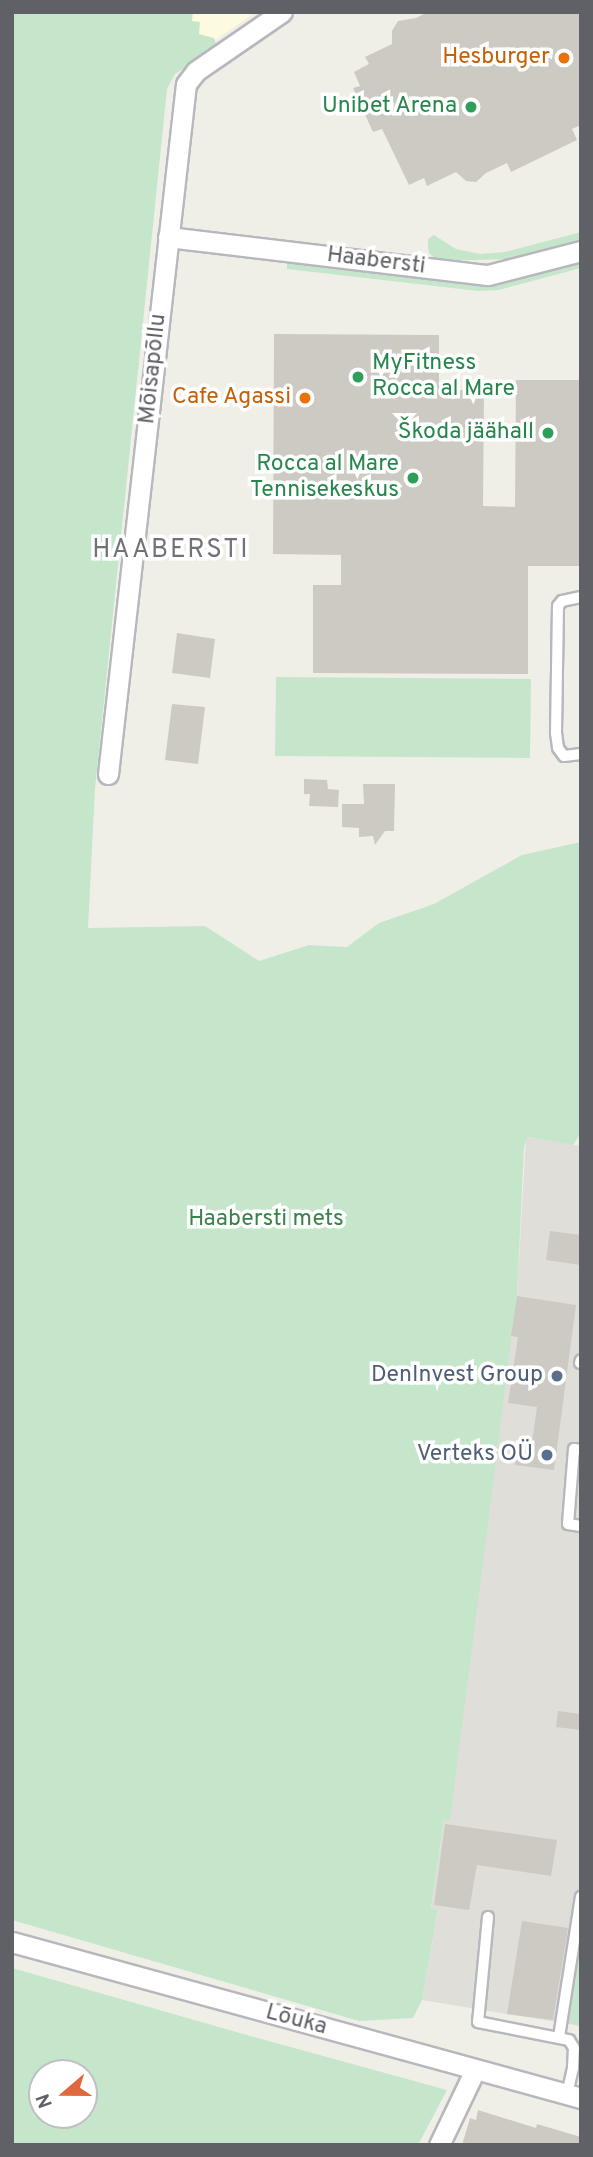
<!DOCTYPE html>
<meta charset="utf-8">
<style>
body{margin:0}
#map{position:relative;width:593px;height:2157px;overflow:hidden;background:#f0efe7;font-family:Overpass,sans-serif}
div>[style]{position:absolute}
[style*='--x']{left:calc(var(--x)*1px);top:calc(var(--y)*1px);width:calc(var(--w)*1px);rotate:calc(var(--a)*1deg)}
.commercial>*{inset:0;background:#fcfbe0}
.industrial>*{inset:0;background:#dfded9}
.green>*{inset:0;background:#c5e6cb}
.building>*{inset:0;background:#cccac3}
.roads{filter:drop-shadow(2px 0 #b7b8bd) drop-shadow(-2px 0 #b7b8bd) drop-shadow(0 2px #b7b8bd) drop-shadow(0 -2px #b7b8bd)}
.lane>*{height:10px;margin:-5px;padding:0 5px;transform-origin:5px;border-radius:5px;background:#fff}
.street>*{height:19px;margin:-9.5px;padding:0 9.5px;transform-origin:9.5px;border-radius:9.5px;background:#fff}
.dots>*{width:19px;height:19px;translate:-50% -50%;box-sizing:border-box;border:4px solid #fff;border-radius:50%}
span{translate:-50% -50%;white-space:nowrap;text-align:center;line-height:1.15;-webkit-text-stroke:7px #fff;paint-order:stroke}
.food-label{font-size:23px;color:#c56008}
.right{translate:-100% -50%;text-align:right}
.leisure-label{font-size:23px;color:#27864d}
.left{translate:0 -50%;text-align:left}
.street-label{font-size:23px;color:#5f6167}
.park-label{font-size:23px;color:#3a824b}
.service-label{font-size:23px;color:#4e5e75}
.quarter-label{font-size:26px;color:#707278;letter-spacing:2px}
.frame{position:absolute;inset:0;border:14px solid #5f6167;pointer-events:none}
.north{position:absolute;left:28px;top:2059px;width:70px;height:70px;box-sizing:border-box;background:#fff;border:2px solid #bfc0c2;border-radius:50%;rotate:250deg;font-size:19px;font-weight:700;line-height:28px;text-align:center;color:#5f6167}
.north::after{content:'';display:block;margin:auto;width:24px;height:32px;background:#e0683d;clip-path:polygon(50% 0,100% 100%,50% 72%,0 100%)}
</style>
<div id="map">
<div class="commercial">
<div style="clip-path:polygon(188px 12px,256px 12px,212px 42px,185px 44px)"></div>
</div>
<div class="industrial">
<div style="clip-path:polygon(526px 1137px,581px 1146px,581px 2026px,422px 2000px,438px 1911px,431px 1909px,444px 1820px,449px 1820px,517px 1296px)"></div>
</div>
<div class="green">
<div style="clip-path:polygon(12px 12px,193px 12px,192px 21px,200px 22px,199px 34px,214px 38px,217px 48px,175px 74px,167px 89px,95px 789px,88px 928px,205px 926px,259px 961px,309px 945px,347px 947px,379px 923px,434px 904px,522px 855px,581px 842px,581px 1133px,573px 1145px,527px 1137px,524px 1148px,517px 1296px,450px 1820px,444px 1820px,431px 1908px,438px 1910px,422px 2000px,413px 2018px,359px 2021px,12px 1920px)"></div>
<div style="clip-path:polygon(581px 232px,581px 243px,511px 259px,438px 261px,429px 253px,428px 247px,428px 239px,434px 235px,456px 249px,480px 254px,505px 252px)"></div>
<div style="clip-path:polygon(293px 262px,487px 285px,581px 262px,581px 268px,499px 290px,478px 291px,287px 269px,287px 263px)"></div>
<div style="clip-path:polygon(276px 677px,531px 679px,530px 758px,275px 756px)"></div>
<div style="clip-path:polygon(581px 1934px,581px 2026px,568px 2023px)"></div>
<div style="clip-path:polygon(evenodd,12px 1968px,254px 2037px,447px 2090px,418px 2145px,12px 2145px,12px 1968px,42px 2073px,84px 2073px,84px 2115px,42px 2115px,42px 2073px)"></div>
</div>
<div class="building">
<div style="clip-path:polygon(428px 12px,581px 12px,581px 125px,572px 129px,577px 140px,511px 172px,507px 163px,486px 173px,476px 182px,466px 181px,456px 172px,427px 186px,424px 178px,409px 185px,382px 129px,373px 132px,353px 88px,360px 86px,354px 72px,369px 64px,365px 57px,392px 44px,392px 31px,398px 21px,416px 18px)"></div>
<div style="clip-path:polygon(274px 334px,439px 335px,439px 390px,484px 390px,483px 506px,515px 507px,516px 380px,581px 380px,581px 566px,528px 566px,528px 674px,313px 673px,313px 585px,341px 585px,341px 555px,273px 554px)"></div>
<div style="clip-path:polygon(177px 633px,215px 639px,210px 678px,172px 673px)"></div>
<div style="clip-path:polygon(172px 704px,205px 707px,198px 764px,165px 760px)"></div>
<div style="clip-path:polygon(304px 779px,327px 780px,328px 789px,339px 790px,338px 807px,309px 806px,310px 794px,304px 794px)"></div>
<div style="clip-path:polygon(363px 784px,395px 784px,394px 831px,385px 831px,375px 845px,373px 836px,359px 837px,359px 828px,342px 827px,342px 804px,364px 804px)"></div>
<div style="clip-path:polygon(550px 1231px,581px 1235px,581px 1265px,546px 1260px)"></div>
<div style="clip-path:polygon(517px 1296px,576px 1305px,554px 1470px,515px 1465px,518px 1441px,532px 1443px,537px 1407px,508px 1403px,518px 1337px,511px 1336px)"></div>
<div style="clip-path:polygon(558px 1711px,581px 1714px,581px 1730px,556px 1727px)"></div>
<div style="clip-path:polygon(445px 1824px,557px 1840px,551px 1876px,477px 1865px,469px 1910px,434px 1905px)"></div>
<div style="clip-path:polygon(522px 1921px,568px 1928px,553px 2020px,507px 2014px)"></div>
<div style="clip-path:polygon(478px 2110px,536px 2128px,537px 2124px,581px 2137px,581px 2145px,462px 2145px,470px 2118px,476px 2120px)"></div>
</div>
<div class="roads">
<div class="lane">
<div style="--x:581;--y:597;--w:19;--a:168"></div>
<div style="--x:562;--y:601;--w:6;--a:129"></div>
<div style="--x:558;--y:606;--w:127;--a:90.9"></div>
<div style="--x:556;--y:733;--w:15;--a:82"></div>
<div style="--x:558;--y:748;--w:10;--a:53"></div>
<div style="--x:564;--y:756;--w:17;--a:-7"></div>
<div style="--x:580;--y:1363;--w:3;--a:-72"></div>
<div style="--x:581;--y:1450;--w:7;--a:-172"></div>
<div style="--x:574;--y:1449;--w:75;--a:94.6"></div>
<div style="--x:568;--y:1524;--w:13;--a:9"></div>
<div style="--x:488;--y:1917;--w:105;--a:95.4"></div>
<div style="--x:478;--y:2022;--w:93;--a:11.2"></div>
<div style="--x:569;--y:2040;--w:9;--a:58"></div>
<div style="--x:574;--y:2048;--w:20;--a:93"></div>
<div style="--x:573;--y:2068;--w:28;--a:103"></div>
<div style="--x:559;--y:2037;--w:142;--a:-81.1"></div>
</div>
<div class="street">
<div style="--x:168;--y:237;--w:322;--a:6.8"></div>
<div style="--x:488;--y:275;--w:96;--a:-14.5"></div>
<div style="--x:108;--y:774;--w:694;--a:-83.55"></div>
<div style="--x:186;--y:84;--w:16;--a:-52"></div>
<div style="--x:196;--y:71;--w:104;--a:-34.5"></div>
<div style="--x:12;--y:1942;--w:590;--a:15.33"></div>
<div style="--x:439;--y:2145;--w:83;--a:-64.4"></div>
</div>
</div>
<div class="dots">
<div style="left:564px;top:58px;background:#e8710a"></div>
<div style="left:471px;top:107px;background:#2e9e5b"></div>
<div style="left:358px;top:377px;background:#2e9e5b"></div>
<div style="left:305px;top:398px;background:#e8710a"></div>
<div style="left:548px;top:433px;background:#2e9e5b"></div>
<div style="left:413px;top:478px;background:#2e9e5b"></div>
<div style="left:557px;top:1376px;background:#5c6f8a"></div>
<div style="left:547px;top:1455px;background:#5c6f8a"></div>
</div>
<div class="food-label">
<span class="right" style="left:550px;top:58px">Hesburger</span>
<span class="right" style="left:291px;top:398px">Cafe Agassi</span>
</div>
<div class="leisure-label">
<span class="right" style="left:457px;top:107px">Unibet Arena</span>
<span class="left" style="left:372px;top:377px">MyFitness<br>Rocca al Mare</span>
<span class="right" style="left:534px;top:433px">Škoda jäähall</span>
<span class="right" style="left:399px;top:478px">Rocca al Mare<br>Tennisekeskus</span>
</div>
<div class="street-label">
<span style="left:376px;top:262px;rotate:7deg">Haabersti</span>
<span style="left:154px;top:369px;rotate:-84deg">Mõisapõllu</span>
<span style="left:296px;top:2021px;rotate:15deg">Lõuka</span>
</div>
<div class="park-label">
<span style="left:266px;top:1220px">Haabersti mets</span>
</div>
<div class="service-label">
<span class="right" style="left:543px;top:1376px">DenInvest Group</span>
<span class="right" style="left:533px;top:1455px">Verteks OÜ</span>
</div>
<div class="quarter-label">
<span style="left:171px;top:551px">HAABERSTI</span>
</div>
<div class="frame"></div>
<div class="north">N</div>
</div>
